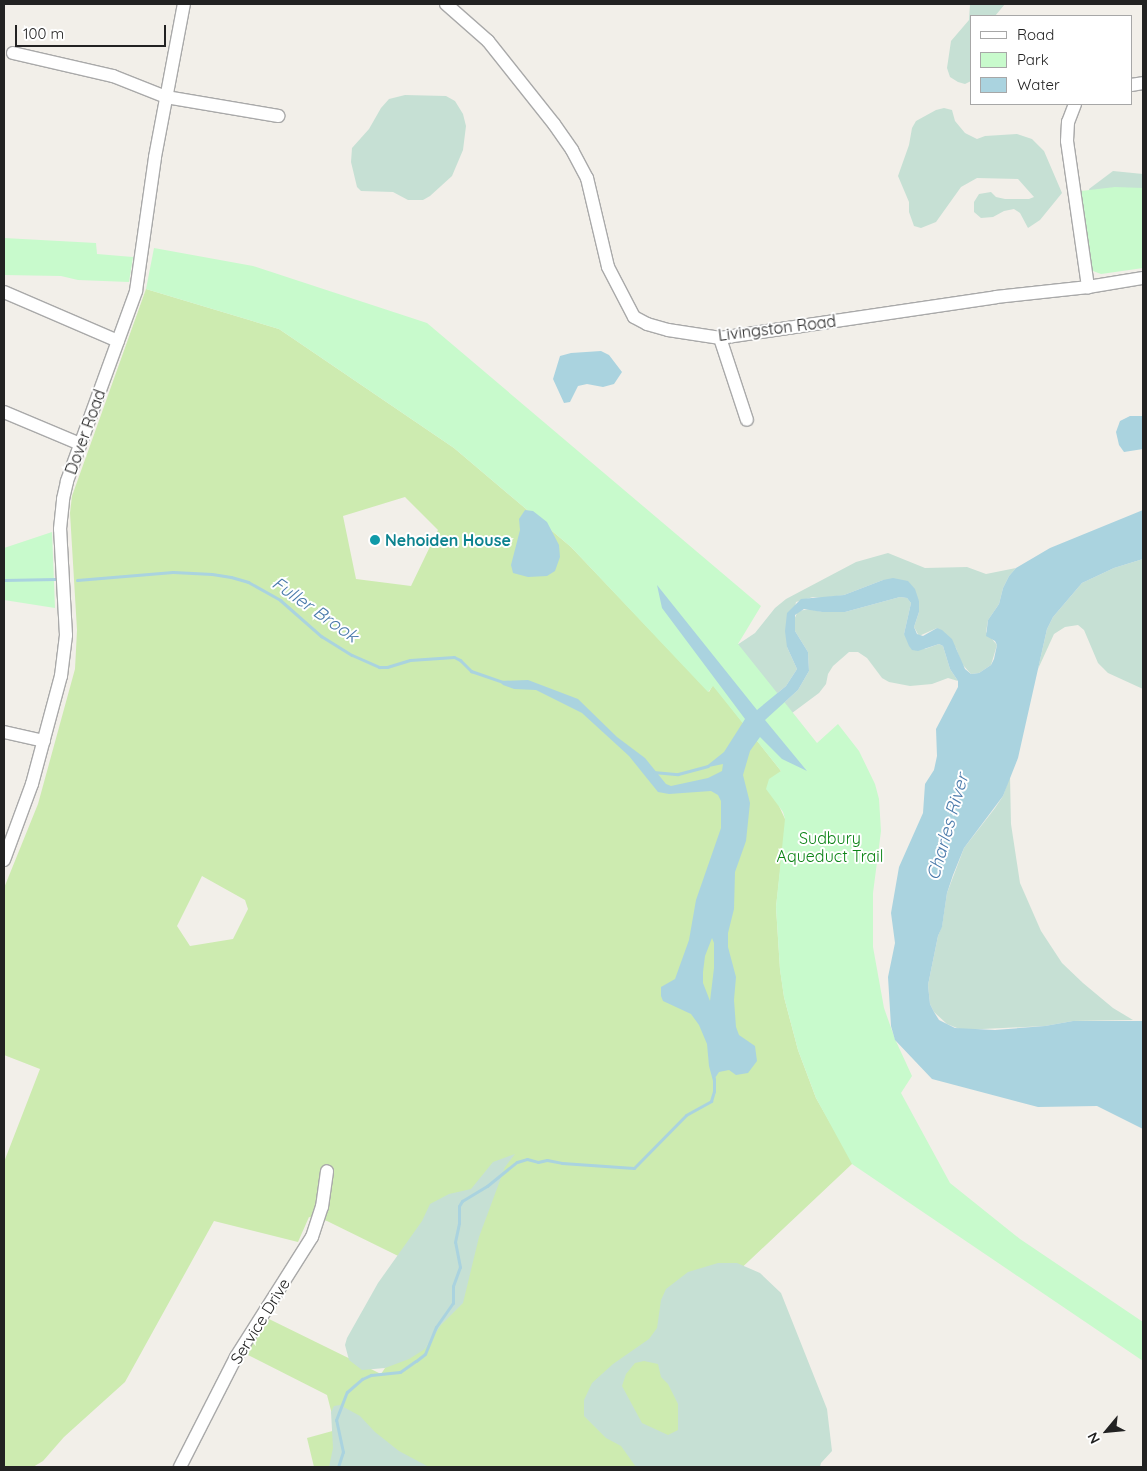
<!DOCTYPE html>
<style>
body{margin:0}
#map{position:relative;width:1147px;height:1471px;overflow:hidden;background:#f2efe9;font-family:Quicksand,sans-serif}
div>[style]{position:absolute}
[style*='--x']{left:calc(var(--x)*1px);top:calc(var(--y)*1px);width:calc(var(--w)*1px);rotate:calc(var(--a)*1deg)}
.grass>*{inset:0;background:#cdebb0}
.wetland>*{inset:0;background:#c6e0d4}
.park>*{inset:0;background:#c8facc}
.water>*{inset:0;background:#aad3df}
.stream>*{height:3px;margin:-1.5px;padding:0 1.5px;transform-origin:1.5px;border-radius:1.5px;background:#aad3df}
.roads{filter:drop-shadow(1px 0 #a9a9a9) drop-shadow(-1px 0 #a9a9a9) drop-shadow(0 1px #a9a9a9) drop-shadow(0 -1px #a9a9a9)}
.minor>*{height:12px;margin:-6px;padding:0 6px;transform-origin:6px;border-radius:6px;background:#fff}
.dots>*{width:14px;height:14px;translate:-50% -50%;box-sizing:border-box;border:2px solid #fff;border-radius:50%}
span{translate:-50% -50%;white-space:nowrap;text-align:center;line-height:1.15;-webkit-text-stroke:4px #fff;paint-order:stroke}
.street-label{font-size:16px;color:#222}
.culture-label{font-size:16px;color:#0d838f;font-weight:700}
.left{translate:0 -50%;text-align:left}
.park-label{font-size:16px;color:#0c8416}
.water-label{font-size:18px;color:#4a7aab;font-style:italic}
.frame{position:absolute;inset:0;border:5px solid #222;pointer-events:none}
.legend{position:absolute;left:970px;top:15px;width:162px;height:90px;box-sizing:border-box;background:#fff;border:1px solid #a7a7a7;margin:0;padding:6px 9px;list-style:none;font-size:15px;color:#222}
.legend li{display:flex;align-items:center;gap:10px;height:25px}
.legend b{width:25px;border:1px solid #a7a7a7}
.north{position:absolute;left:1082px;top:1406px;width:50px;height:50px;-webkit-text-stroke:4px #fff;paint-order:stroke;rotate:242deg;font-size:14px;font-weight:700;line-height:20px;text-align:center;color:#222}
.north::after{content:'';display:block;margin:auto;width:18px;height:22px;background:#222;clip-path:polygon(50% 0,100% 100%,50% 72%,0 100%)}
.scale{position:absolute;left:15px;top:25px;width:151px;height:22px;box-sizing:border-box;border:2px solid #222;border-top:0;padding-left:6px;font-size:15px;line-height:18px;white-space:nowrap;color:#222;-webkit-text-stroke:4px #fff;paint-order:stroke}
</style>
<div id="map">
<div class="grass">
<div style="clip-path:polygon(evenodd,146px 289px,279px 329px,454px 448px,571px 547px,709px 692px,713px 685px,781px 771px,779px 806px,785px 819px,785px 828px,776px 907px,780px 969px,784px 997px,798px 1050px,816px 1098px,853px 1163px,665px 1340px,711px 1467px,314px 1467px,307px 1438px,336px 1430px,327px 1395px,244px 1353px,269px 1319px,381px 1374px,445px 1279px,327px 1221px,309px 1217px,298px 1242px,214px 1221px,125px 1382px,64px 1437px,43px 1461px,33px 1467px,4px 1467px,4px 1162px,40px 1069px,4px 1055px,4px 888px,38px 804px,75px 669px,77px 630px,70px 513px,72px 496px,146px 289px,405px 497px,438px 530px,411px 586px,356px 579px,343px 516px,405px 497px,146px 289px,202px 876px,245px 900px,248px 909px,233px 939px,190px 946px,177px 926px,202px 876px)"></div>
</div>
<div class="wetland">
<div style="clip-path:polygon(970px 4px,1005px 4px,995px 16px,971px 16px,971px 81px,965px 84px,958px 82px,950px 77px,947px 68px,951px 41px,969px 20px)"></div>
<div style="clip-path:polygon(405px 95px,446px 96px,455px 101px,463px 114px,466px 126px,463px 150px,452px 176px,430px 196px,423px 200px,408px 200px,393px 192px,361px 191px,357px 187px,351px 162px,352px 148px,369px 129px,381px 108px,389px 99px)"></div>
<div style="clip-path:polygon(944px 108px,952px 110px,955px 121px,965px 133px,977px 139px,985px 136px,1017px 134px,1032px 139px,1044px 151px,1062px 193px,1040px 220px,1028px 228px,1020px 213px,1014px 209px,1004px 211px,993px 217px,981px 218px,974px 212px,974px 202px,979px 194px,991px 192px,996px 197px,1005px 199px,1029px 199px,1034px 197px,1018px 179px,977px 178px,961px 187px,936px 222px,921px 228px,914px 226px,909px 212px,909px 202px,898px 176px,909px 145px,912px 128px,916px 121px,936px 110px)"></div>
<div style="clip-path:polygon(1113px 171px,1143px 174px,1143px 192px,1091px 195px,1089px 189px)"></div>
<div style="clip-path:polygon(888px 553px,925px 568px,967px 567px,986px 574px,1016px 568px,1009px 576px,1003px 588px,999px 604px,988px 620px,986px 632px,997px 645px,991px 665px,979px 673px,971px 674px,962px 664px,956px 648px,937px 628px,919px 636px,914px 627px,919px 612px,919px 601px,883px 580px,844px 595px,822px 598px,813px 597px,796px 602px,787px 647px,797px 669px,786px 686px,765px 703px,737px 645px,755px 633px,775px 608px,786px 599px,856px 562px)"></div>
<div style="clip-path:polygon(1143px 559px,1143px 689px,1108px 673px,1098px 663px,1084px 630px,1078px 625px,1065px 627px,1054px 634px,1038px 669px,1047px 629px,1053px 617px,1082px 583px,1114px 568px)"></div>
<div style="clip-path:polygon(900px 597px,907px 598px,911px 603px,904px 634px,925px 649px,939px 644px,943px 646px,950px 669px,958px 681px,948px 678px,932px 684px,910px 686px,889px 682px,882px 678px,867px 658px,858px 652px,849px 652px,833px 666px,828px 674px,826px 684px,819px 693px,780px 722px,777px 709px,798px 690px,809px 671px,808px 652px,795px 631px,793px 622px,798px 611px,810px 609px,822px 612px,845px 612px)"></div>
<div style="clip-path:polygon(1010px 776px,1011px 824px,1020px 883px,1041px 931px,1062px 963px,1083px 983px,1113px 1008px,1133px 1020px,1073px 1021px,1045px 1026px,962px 1030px,947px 1024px,934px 1012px,930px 1004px,928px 985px,938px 936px,942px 926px,947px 893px,964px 848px,995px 808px,1003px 796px)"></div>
<div style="clip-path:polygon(515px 1154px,505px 1167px,479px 1237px,463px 1303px,441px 1325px,425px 1349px,409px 1359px,385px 1368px,362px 1370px,349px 1360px,345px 1345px,347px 1338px,378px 1283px,422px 1221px,430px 1204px,449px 1194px,471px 1189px,493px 1162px)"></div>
<div style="clip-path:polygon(evenodd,718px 1263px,737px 1263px,760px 1273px,781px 1293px,827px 1409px,832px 1451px,821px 1463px,820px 1467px,636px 1467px,621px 1446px,606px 1438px,584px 1416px,584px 1400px,592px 1383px,613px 1364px,649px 1339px,657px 1328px,661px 1300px,666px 1289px,688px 1272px,718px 1263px,644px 1361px,658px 1364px,661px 1377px,668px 1384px,678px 1404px,678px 1430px,668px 1435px,642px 1423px,622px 1386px,626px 1374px,635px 1363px,644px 1361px)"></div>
<div style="clip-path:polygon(340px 1405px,360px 1416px,375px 1432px,399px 1451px,429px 1467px,329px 1467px,333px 1448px,331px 1412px,334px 1406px)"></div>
</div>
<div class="park">
<div style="clip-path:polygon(1115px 187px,1143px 188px,1143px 268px,1101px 274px,1093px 271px,1091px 266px,1081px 191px)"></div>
<div style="clip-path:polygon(4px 238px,96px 243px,97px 254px,133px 257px,129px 282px,78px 280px,61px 276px,4px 275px)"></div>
<div style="clip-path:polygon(154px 248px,253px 266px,427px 323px,761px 606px,738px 644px,817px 743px,838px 724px,859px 751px,875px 784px,879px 799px,881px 831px,873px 893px,873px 947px,884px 1008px,895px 1039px,912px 1076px,901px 1093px,950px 1183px,1020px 1239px,1143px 1322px,1143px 1361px,852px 1164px,816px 1098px,798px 1050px,784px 997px,780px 970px,776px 907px,785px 819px,783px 812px,766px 789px,769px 779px,781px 771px,713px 686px,708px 692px,571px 547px,454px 448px,279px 329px,146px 289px)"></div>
<div style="clip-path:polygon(52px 532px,55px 608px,4px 600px,4px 548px)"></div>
</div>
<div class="water">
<div style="clip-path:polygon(601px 351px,609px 355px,622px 372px,614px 384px,603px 387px,587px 384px,578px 386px,570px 402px,564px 403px,553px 379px,560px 356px,571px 353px)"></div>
<div style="clip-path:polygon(1130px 416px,1143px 416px,1143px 449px,1124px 452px,1119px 445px,1116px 432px,1120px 421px)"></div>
<div style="clip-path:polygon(525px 510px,533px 511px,547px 522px,559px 545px,560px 557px,555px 571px,547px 576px,528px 577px,513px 573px,511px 565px,520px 530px,519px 519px)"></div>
<div style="clip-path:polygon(evenodd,1143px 510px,1143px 559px,1114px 568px,1082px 583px,1053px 617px,1047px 629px,1018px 758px,1003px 796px,964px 848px,953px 875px,947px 893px,942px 927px,938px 936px,928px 985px,930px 1004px,934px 1012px,939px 1020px,955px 1028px,995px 1030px,1045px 1026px,1073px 1021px,1143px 1021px,1143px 1129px,1097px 1106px,1038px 1107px,932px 1079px,895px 1040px,891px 1026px,888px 977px,895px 943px,891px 913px,899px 867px,923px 813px,925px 784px,934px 770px,937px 756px,936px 729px,958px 687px,958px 681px,950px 669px,943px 646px,939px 644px,918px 651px,912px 650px,909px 646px,904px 634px,911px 603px,907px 598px,900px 597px,845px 612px,822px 612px,804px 609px,795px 615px,795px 631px,808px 652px,809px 671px,798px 690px,765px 720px,807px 771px,782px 759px,760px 737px,750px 751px,743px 775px,750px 803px,746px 841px,735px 872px,734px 909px,728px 933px,728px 947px,736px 977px,734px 1000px,736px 1027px,739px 1035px,755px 1046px,757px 1061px,748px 1073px,736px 1075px,729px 1070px,719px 1072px,713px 1081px,709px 1066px,707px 1044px,699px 1025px,691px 1014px,663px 1001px,661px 996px,661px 987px,675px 979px,689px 940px,696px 900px,721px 828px,721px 801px,718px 795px,711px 791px,669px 794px,658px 792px,629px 756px,582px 713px,536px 690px,514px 689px,503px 685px,499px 681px,528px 680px,578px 699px,617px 737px,645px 758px,666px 784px,671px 786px,708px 778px,722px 771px,723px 764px,704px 768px,724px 752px,745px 719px,662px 608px,657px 585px,757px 710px,786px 686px,797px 669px,787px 647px,785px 631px,787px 613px,801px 599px,844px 595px,883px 580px,893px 578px,908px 581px,915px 589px,919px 601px,919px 612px,914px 627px,917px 634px,923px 636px,937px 628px,942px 630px,952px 639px,965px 669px,971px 674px,979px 673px,991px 665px,994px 659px,997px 645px,995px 641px,986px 636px,988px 620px,999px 604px,1003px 588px,1009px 576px,1016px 568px,1050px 548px,1143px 510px,712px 938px,714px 943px,714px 968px,710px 1001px,703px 983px,703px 972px,705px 956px,712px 938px)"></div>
</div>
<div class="stream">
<div style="--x:4;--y:580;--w:51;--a:-1.1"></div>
<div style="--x:77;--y:580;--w:96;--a:-4.8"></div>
<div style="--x:173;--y:572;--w:39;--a:3"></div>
<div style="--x:212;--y:574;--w:19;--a:9"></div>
<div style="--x:231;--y:577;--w:18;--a:16"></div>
<div style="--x:248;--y:582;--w:37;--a:29"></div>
<div style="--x:280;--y:600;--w:55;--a:41.3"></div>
<div style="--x:321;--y:636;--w:36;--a:32"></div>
<div style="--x:352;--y:655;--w:30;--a:24"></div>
<div style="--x:379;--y:667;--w:8;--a:0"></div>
<div style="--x:387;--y:667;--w:24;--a:-17"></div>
<div style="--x:410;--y:660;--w:44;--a:-3.9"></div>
<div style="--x:454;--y:657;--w:7;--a:27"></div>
<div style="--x:460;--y:660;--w:16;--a:45"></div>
<div style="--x:471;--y:671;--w:34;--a:19"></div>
<div style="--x:653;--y:772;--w:25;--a:5"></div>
<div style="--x:678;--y:774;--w:31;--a:-15"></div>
<div style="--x:338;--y:1467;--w:16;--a:-72"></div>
<div style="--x:343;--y:1452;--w:33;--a:-102"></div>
<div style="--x:336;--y:1420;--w:30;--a:-69"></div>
<div style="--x:347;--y:1392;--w:20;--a:-41"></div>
<div style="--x:362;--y:1379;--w:10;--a:-24"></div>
<div style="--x:371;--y:1375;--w:29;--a:-6"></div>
<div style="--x:400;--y:1372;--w:19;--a:-35"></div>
<div style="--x:416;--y:1361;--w:11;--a:-38"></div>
<div style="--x:425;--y:1354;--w:29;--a:-68"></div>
<div style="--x:436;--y:1327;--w:29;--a:-55"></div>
<div style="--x:453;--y:1303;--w:17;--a:-90"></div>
<div style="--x:453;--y:1286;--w:20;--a:-70"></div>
<div style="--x:460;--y:1267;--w:25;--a:-101"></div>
<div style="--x:455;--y:1242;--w:19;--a:-78"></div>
<div style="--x:459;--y:1223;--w:17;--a:-90"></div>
<div style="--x:459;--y:1206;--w:6;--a:-59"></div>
<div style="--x:462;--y:1201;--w:29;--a:-31"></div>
<div style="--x:487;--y:1186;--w:38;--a:-39"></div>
<div style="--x:517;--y:1162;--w:10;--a:-17"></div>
<div style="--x:527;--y:1159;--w:11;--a:15"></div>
<div style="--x:538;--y:1162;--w:9;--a:-13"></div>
<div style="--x:547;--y:1160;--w:15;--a:11"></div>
<div style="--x:562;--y:1163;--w:72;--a:4"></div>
<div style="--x:634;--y:1168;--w:74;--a:-45.5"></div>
<div style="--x:686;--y:1115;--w:29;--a:-29"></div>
<div style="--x:711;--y:1101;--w:10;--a:-73"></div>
<div style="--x:714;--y:1091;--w:13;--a:-90"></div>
</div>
<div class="roads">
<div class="minor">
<div style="--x:446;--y:4;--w:56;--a:41.4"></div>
<div style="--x:488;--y:41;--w:106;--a:51.5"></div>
<div style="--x:554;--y:124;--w:32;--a:55"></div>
<div style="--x:572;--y:150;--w:32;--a:62"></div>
<div style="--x:587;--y:178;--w:91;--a:76.7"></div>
<div style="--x:608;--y:267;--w:56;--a:62.5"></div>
<div style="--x:634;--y:317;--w:15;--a:28"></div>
<div style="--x:647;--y:324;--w:22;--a:16"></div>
<div style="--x:668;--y:330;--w:53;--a:8.7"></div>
<div style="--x:720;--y:338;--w:279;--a:-8.4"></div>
<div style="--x:996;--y:297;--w:93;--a:-6.2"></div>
<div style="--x:1088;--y:287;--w:56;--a:-9.3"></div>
<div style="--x:13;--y:53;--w:103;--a:13"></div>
<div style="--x:113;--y:76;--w:57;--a:21.6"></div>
<div style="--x:166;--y:97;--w:114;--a:9.6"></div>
<div style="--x:1131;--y:85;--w:12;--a:-9"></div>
<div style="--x:1075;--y:104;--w:19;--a:111"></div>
<div style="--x:1068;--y:122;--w:19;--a:93"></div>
<div style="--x:1067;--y:141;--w:148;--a:81.8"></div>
<div style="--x:4;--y:292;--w:124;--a:23.3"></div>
<div style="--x:720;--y:338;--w:86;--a:71.8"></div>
<div style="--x:4;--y:412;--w:82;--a:22.8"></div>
<div style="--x:4;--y:732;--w:41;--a:12.7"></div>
<div style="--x:4;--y:860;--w:81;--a:-69.8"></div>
<div style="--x:32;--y:784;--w:112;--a:-75"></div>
<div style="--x:61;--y:676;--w:41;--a:-83"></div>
<div style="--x:66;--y:635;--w:106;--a:-93.2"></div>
<div style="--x:60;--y:529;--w:30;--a:-84"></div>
<div style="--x:63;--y:499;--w:18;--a:-77"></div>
<div style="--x:67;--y:481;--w:202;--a:-70"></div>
<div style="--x:136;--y:291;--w:135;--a:-81.9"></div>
<div style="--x:155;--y:157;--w:156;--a:-79.3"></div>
<div style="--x:180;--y:1467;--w:123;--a:-63"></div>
<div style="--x:236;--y:1357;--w:142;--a:-57.7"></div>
<div style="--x:312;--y:1237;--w:32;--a:-72"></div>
<div style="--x:322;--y:1207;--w:36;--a:-82"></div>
</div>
</div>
<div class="dots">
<div style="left:375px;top:540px;background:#0f9aa8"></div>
</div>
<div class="street-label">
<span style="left:777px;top:328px;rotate:-7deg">Livingston Road</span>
<span style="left:85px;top:432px;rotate:-70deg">Dover Road</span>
<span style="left:260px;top:1321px;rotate:-58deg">Service Drive</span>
</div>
<div class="culture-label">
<span class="left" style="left:385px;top:540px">Nehoiden House</span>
</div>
<div class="park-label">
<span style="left:830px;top:847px">Sudbury<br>Aqueduct Trail</span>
</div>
<div class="water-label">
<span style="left:315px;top:610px;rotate:35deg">Fuller Brook</span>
<span style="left:948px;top:827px;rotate:-74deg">Charles River</span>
</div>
<div class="frame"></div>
<ul class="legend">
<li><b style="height:6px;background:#fff"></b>Road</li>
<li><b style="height:14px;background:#c8facc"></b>Park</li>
<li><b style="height:14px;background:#aad3df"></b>Water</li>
</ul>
<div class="north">N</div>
<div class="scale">100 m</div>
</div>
